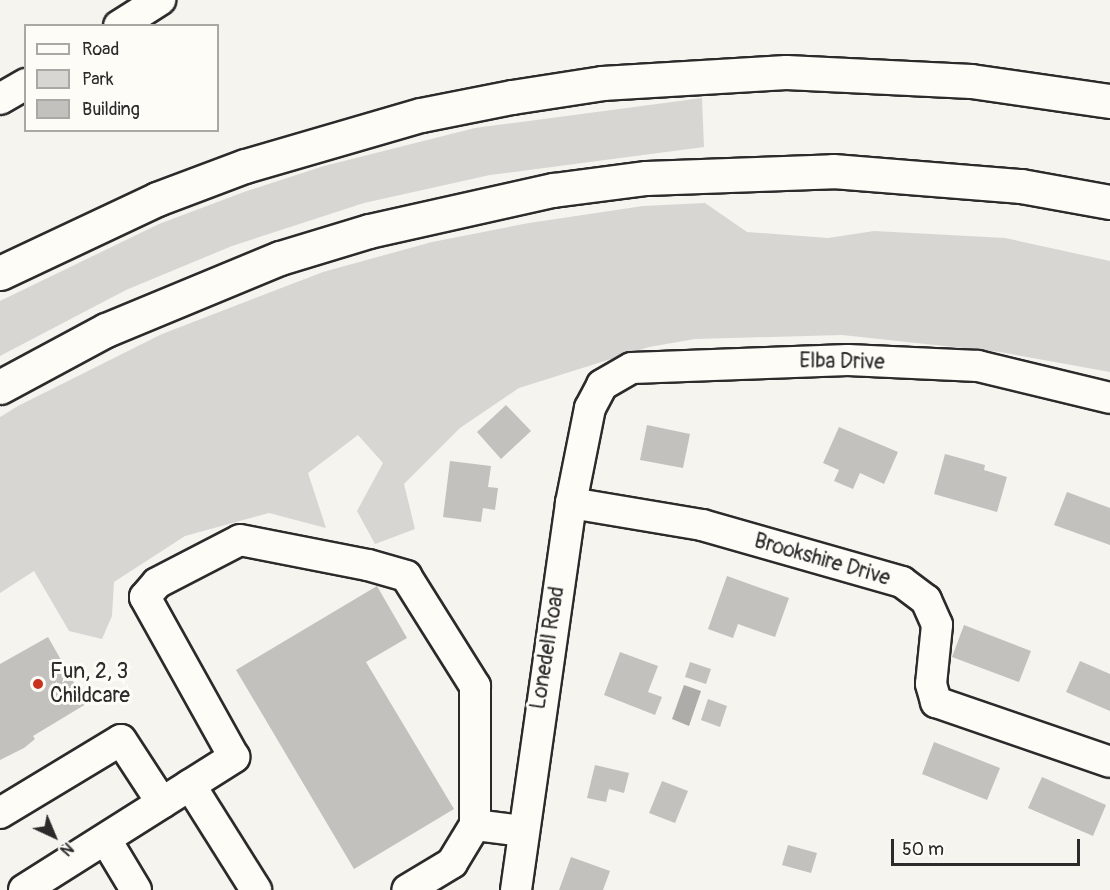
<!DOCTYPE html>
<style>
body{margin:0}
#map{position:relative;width:1110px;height:890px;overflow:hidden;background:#f5f4ef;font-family:Pangolin,sans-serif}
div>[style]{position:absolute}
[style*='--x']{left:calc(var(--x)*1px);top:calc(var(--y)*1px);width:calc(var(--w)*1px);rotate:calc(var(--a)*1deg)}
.green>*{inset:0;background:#d7d6d2}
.water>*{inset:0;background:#adaca9}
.building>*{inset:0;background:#c2c1be}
.roads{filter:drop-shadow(2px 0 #2b2b2b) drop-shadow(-2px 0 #2b2b2b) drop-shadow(0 2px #2b2b2b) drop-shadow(0 -2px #2b2b2b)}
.minor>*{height:30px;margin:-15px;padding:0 15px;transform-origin:15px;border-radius:15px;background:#fdfcf7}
.highway>*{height:33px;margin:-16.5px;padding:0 16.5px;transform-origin:16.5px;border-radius:16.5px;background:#fdfcf7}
.dots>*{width:16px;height:16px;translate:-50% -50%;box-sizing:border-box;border:3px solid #fdfcf7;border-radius:50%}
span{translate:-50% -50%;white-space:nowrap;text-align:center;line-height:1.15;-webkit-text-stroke:6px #fdfcf7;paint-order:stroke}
.street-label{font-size:21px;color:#2b2b2b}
.poi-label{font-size:21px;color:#2b2b2b}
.left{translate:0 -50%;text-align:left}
.legend{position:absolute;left:24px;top:24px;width:195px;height:108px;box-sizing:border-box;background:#fdfcf7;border:2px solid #a9a8a5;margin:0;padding:8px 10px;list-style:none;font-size:18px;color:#2b2b2b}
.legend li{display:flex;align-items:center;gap:12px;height:30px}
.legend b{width:30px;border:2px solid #a9a8a5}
.north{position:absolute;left:24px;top:806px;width:60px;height:60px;-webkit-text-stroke:4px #fdfcf7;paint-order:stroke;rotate:136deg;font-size:16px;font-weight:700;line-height:24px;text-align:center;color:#2b2b2b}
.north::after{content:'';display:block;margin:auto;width:21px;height:27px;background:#2b2b2b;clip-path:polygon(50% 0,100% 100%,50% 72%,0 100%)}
.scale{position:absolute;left:891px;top:839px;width:189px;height:27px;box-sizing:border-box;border:3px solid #2b2b2b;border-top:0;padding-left:8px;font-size:18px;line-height:21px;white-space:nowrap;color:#2b2b2b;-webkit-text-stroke:4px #fdfcf7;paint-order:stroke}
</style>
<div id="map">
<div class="green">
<div style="clip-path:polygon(702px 98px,704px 147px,490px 175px,364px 203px,232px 246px,126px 290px,0 356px,0 301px,159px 224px,244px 192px,324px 166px,475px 128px)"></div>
<div style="clip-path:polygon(705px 203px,747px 232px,828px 238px,874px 231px,1005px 238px,1110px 261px,1110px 372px,1000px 352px,842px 335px,695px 339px,649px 347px,519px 388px,460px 428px,404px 484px,415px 529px,375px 544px,357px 511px,383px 463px,358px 435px,308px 473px,326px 528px,269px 513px,185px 536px,114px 582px,112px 616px,102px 639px,69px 631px,34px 571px,0 593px,0 417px,18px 406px,162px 334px,323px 272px,432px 242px,529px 223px,643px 206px)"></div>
</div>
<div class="water">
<div style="clip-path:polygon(684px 685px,701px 691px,689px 726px,672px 719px)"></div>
</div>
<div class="building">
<div style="clip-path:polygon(506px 405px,531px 431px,501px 459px,477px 432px)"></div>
<div style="clip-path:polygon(647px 425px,690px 434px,683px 468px,640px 460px)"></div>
<div style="clip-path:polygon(839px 427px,898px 452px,884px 484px,860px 473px,853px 489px,834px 481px,839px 470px,823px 463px)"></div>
<div style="clip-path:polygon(945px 454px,985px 465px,984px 470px,1007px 477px,997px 512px,934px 494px)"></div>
<div style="clip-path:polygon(450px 461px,491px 466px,488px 487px,498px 488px,495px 510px,483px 508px,481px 522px,443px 517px)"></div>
<div style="clip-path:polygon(1067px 492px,1110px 508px,1110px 545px,1054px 525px)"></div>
<div style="clip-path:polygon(727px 576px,789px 598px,775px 637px,738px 624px,733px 638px,708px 629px)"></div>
<div style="clip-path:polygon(377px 586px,407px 638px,366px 662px,454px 809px,354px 869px,236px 670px)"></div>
<div style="clip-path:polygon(964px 625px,1031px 651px,1019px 682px,952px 657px)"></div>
<div style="clip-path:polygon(48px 637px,86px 704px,33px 736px,35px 739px,24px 748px,0 760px,0 664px)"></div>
<div style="clip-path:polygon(620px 652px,658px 666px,648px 692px,662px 697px,655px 715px,604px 695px)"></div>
<div style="clip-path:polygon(1080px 661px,1110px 674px,1110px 711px,1066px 692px)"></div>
<div style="clip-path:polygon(690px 662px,711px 669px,706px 684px,685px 677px)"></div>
<div style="clip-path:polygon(708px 699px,727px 706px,720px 727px,701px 720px)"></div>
<div style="clip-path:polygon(934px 742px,1000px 768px,987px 800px,922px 774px)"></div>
<div style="clip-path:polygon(595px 765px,629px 773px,624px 793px,609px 789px,606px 802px,587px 798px)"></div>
<div style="clip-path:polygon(1042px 777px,1106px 805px,1093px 836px,1028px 808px)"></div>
<div style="clip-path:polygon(662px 781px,688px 791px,675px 823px,649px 813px)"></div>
<div style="clip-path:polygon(788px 845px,817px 853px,811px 873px,782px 865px)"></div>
<div style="clip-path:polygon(571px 857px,610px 871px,603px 890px,559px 890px)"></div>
</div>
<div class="roads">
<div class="minor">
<div style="--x:119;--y:26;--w:49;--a:-32.4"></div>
<div style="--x:0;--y:99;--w:30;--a:-30"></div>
<div style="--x:571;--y:503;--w:133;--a:9.5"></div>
<div style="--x:702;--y:525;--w:208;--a:15.9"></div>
<div style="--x:902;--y:582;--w:30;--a:37"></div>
<div style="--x:926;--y:600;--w:27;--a:66"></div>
<div style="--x:937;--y:625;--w:59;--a:95.8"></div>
<div style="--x:931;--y:684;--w:19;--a:74"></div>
<div style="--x:936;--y:702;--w:184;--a:19"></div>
<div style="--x:190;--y:785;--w:124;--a:57.8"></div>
<div style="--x:0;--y:813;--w:141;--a:-31.1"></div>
<div style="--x:121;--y:740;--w:75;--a:56.9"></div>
<div style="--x:475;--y:825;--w:48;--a:7.1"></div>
<div style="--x:106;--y:840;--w:58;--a:59"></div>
<div style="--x:24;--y:890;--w:249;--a:-32.3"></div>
<div style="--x:234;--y:757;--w:183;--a:-119.1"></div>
<div style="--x:145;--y:597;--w:18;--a:-49"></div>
<div style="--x:157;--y:583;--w:93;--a:-27.4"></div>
<div style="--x:240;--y:540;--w:130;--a:11.1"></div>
<div style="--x:368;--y:565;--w:40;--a:16"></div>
<div style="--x:406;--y:576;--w:130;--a:57.9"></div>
<div style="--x:475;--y:686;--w:139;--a:90"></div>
<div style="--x:475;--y:825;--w:44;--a:121.2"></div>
<div style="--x:452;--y:863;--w:52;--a:149"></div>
<div style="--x:516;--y:890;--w:391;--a:-81.9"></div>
<div style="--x:571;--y:503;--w:97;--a:-78.7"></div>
<div style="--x:590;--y:408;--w:26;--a:-62"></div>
<div style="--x:602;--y:385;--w:34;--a:-30"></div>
<div style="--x:632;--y:368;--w:216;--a:-2.1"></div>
<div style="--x:848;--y:360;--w:130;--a:2.6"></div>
<div style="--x:978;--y:366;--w:136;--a:13.6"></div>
</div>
<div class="highway">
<div style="--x:0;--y:273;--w:174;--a:-25.2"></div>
<div style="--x:157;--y:199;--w:94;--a:-20.6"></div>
<div style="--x:245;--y:166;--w:183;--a:-16.2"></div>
<div style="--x:421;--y:115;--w:93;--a:-11.2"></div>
<div style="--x:512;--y:97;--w:91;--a:-8.8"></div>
<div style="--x:602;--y:83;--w:184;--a:-3.4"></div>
<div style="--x:786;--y:72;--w:185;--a:2.8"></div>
<div style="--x:971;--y:81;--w:140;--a:8.2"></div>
<div style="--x:0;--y:387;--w:120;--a:-28.3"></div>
<div style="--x:106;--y:330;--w:188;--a:-22.5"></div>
<div style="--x:280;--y:258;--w:93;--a:-16.9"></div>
<div style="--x:369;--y:231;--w:189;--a:-12.6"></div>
<div style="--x:553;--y:190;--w:94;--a:-7.4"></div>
<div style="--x:646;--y:178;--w:187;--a:-2.1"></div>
<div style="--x:833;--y:171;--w:189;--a:4.6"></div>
<div style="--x:1021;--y:186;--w:90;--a:10.2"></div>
</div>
</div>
<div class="dots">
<div style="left:38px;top:684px;background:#c8321e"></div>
</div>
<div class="street-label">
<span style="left:842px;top:362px;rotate:1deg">Elba Drive</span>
<span style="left:822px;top:560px;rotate:16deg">Brookshire Drive</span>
<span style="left:548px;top:648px;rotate:-81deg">Lonedell Road</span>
</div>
<div class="poi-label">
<span class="left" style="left:50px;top:684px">Fun, 2, 3<br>Childcare</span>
</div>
<ul class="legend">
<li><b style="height:8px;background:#fdfcf7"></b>Road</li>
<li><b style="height:16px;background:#d7d6d2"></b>Park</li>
<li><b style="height:16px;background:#c2c1be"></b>Building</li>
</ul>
<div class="north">N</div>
<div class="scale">50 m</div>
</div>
